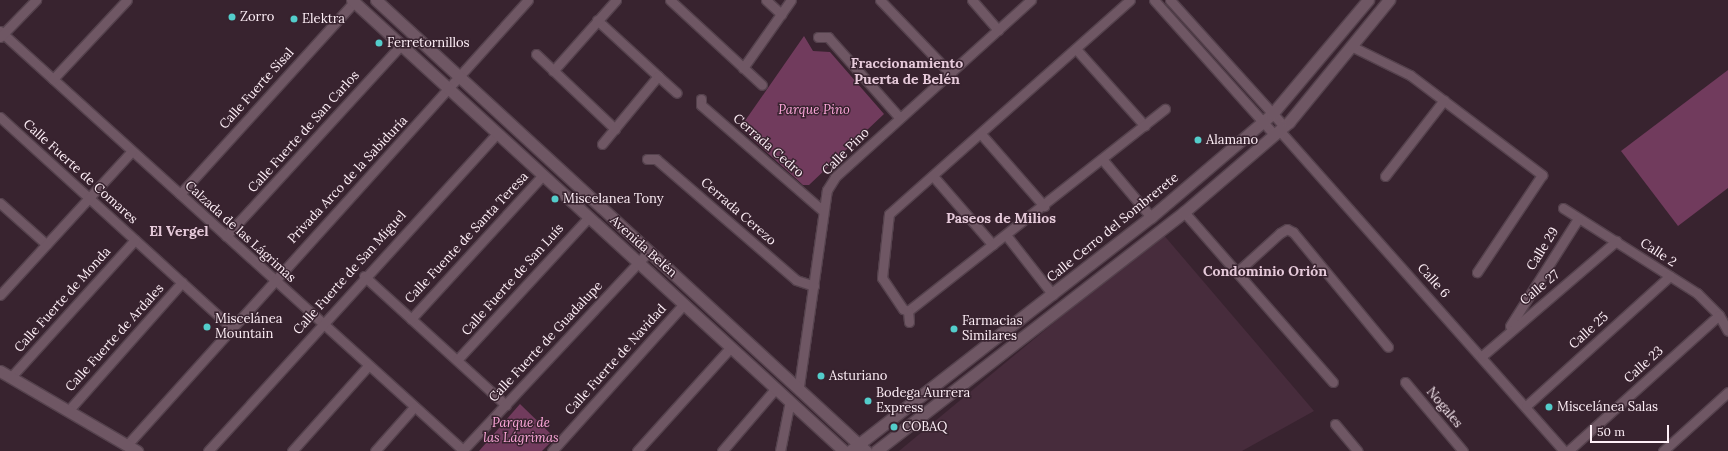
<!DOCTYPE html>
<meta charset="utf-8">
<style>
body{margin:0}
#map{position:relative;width:1728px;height:451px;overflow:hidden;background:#38232f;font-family:Lora,serif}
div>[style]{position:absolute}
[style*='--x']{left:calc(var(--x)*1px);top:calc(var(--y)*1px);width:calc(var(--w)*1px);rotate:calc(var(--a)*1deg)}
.built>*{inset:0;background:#472c3c}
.green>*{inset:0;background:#713b5d}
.roads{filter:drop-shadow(1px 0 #55424d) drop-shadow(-1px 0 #55424d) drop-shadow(0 1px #55424d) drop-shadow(0 -1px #55424d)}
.minor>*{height:9px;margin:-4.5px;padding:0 4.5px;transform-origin:4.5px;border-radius:4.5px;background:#6f5764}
.tertiary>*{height:11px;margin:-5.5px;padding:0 5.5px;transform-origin:5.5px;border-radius:5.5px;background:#6f5764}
.secondary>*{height:11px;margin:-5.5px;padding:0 5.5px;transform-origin:5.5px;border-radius:5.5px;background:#6f5764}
.dots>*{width:11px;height:11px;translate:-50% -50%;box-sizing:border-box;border:2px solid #38232f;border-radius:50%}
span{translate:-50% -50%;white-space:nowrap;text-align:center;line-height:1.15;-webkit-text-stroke:3px #38232f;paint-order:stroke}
.poi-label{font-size:13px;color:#feeff7}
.left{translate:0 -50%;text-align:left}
.street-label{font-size:13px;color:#feeff7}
.park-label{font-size:13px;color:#fea8db;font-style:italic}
.neighbourhood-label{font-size:14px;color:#e6cada;font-weight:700}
.scale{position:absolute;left:1590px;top:425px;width:79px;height:18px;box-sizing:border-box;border:2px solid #feeff7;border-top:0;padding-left:5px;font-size:12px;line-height:14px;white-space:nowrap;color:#feeff7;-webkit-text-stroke:3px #38232f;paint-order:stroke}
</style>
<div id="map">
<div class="built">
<div style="clip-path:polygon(1162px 233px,1314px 411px,1242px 451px,899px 451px)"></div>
</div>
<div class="green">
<div style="clip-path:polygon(804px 36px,813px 51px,830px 52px,884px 114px,809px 185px,803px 185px,740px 128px)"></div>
<div style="clip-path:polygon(1728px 70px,1728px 188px,1678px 226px,1621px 151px)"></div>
<div style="clip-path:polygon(520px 404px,555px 438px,542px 451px,479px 451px)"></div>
</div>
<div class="roads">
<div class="minor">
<div style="--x:670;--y:0;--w:125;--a:42.7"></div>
<div style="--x:766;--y:0;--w:21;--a:43"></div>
<div style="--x:880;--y:0;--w:103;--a:46.2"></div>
<div style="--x:972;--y:0;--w:40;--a:49"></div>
<div style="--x:1154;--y:0;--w:180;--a:48.2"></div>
<div style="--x:1170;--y:0;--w:170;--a:47.9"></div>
<div style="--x:597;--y:20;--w:83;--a:42.6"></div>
<div style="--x:658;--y:76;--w:88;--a:129.5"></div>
<div style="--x:0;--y:31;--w:626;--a:42.15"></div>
<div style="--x:0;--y:37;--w:52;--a:-45.8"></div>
<div style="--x:818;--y:37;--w:10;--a:0"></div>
<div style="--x:828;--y:37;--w:108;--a:48.4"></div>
<div style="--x:1353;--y:47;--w:64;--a:26.2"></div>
<div style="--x:1410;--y:75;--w:166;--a:37.1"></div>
<div style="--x:1542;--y:175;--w:117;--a:123.8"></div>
<div style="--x:1076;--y:49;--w:103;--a:48.1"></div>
<div style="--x:536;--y:54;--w:109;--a:43.5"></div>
<div style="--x:743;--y:68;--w:83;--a:-54.8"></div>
<div style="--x:553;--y:71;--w:95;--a:-48.4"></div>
<div style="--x:658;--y:76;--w:25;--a:42"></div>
<div style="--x:53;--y:79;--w:108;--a:-46.9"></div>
<div style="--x:701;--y:99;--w:6;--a:90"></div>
<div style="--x:701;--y:105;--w:160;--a:41"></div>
<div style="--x:0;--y:117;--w:312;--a:42.3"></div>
<div style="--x:1279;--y:130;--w:429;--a:48.4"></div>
<div style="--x:981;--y:134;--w:96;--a:48.8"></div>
<div style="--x:647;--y:159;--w:9;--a:0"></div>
<div style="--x:656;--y:159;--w:185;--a:40.8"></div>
<div style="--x:796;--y:280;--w:19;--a:18"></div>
<div style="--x:1102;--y:159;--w:76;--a:49.8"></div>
<div style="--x:933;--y:176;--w:91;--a:49"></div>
<div style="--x:1385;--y:176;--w:96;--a:-52.2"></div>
<div style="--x:180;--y:194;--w:259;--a:-47.8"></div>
<div style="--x:0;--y:203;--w:62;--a:41.7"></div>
<div style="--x:1563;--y:208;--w:159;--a:32.4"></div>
<div style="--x:1697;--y:293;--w:31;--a:45"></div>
<div style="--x:1719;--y:315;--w:18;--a:61"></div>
<div style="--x:1184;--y:212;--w:226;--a:48.8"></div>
<div style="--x:1006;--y:235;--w:76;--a:51.9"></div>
<div style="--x:226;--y:236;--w:259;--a:-47.5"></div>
<div style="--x:1237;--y:272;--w:58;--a:-42.2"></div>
<div style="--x:1280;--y:233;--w:8;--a:-30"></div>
<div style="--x:1287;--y:229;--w:7;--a:27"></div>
<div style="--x:1293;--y:232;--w:149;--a:50.4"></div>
<div style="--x:364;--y:276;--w:192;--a:42.3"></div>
<div style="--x:0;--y:295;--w:195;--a:-47.5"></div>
<div style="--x:908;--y:311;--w:327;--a:-38.2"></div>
<div style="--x:411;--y:319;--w:195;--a:-47.5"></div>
<div style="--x:909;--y:322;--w:11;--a:-95"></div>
<div style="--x:908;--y:311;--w:5;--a:-158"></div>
<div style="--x:903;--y:309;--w:37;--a:-124"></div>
<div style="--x:882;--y:278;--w:64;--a:-83.8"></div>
<div style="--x:889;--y:214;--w:322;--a:-41.6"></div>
<div style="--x:1510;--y:326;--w:127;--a:-57.6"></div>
<div style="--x:1482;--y:356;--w:177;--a:-40.6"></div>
<div style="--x:457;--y:360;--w:195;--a:-47.3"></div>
<div style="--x:11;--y:377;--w:185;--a:-47.9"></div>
<div style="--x:1405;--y:382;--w:90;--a:50"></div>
<div style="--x:799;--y:386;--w:198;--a:-81.9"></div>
<div style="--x:827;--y:190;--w:15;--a:-58"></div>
<div style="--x:835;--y:177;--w:264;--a:-42.1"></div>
<div style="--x:1526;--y:406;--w:194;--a:-42.1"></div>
<div style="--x:68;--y:411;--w:172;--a:-48.5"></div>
<div style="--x:1335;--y:424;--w:35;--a:50"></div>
<div style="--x:127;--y:445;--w:599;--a:-47.98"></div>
<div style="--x:208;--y:451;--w:430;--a:-47.7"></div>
<div style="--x:292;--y:451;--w:115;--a:-48.2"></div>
<div style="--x:375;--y:451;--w:59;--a:-48.4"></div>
<div style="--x:462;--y:451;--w:274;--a:-46.9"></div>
<div style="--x:552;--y:451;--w:198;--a:-48.1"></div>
<div style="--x:637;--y:451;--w:140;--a:-47.9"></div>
<div style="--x:722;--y:451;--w:83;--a:-49.4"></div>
<div style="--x:780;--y:451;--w:51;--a:-78.7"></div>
<div style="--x:1568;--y:451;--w:203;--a:-42"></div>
<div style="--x:1663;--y:451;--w:88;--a:-42.2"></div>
</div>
<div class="tertiary">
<div style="--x:0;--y:371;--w:159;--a:30.3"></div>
</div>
<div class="secondary">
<div style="--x:352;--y:0;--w:667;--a:42.51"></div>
<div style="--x:376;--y:0;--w:666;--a:42.63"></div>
<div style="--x:850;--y:451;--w:381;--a:-37.9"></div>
<div style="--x:1151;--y:217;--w:159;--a:-40.4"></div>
<div style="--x:1272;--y:114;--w:149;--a:-49.9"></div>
<div style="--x:876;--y:451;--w:390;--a:-37.8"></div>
<div style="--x:1184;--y:212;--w:138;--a:-40.6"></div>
<div style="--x:1289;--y:122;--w:158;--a:-50.7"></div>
</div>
</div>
<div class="dots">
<div style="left:232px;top:17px;background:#53cdcb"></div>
<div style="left:294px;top:19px;background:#53cdcb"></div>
<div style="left:379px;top:43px;background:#53cdcb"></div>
<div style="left:1198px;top:140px;background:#53cdcb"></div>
<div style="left:555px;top:199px;background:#53cdcb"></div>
<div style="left:207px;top:327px;background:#53cdcb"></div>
<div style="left:954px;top:329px;background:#53cdcb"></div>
<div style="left:821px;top:376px;background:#53cdcb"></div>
<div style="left:868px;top:401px;background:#53cdcb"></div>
<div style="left:1549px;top:407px;background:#53cdcb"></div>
<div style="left:894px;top:427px;background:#53cdcb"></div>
</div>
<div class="poi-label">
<span class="left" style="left:240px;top:17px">Zorro</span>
<span class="left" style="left:302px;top:19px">Elektra</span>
<span class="left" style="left:387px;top:43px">Ferretornillos</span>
<span class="left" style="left:1206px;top:140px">Alamano</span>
<span class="left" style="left:563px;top:199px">Miscelanea Tony</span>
<span class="left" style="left:215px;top:327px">Miscelánea<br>Mountain</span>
<span class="left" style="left:962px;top:329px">Farmacias<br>Similares</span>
<span class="left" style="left:829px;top:376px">Asturiano</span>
<span class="left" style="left:876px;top:401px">Bodega Aurrera<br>Express</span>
<span class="left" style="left:1557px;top:407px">Miscelánea Salas</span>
<span class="left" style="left:902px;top:427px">COBAQ</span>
</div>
<div class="street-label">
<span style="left:257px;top:89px;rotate:-48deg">Calle Fuerte Sisal</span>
<span style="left:304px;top:132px;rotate:-48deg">Calle Fuerte de San Carlos</span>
<span style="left:768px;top:146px;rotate:41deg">Cerrada Cedro</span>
<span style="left:846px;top:152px;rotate:-45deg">Calle Pino</span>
<span style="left:80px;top:172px;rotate:42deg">Calle Fuerte de Comares</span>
<span style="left:348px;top:180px;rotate:-47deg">Privada Arco de la Sabiduría</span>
<span style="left:738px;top:212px;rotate:41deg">Cerrada Cerezo</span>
<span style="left:1113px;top:228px;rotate:-39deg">Calle Cerro del Sombrerete</span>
<span style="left:240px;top:232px;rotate:42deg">Calzada de las Lágrimas</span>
<span style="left:467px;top:238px;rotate:-47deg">Calle Fuente de Santa Teresa</span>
<span style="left:643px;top:247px;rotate:42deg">Avenida Belén</span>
<span style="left:1543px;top:249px;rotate:-58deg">Calle 29</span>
<span style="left:1658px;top:253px;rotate:33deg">Calle 2</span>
<span style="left:350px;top:273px;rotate:-48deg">Calle Fuerte de San Miguel</span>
<span style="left:513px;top:280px;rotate:-48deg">Calle Fuerte de San Luís</span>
<span style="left:1433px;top:281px;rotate:48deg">Calle 6</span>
<span style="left:1540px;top:288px;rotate:-40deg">Calle 27</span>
<span style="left:63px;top:300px;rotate:-48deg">Calle Fuerte de Monda</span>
<span style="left:1589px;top:331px;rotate:-42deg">Calle 25</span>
<span style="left:115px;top:338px;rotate:-48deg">Calle Fuerte de Ardales</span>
<span style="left:546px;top:342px;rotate:-47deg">Calle Fuerte de Guadalupe</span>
<span style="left:616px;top:360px;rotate:-48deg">Calle Fuerte de Navidad</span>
<span style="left:1644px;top:365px;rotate:-42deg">Calle 23</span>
<span style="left:1444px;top:408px;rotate:50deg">Nogales</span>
</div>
<div class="park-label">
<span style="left:814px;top:110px">Parque Pino</span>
<span style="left:521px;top:431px">Parque de<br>las Lágrimas</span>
</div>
<div class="neighbourhood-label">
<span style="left:907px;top:71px">Fraccionamiento<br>Puerta de Belén</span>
<span style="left:1001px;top:218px">Paseos de Milios</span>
<span style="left:179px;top:231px">El Vergel</span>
<span style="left:1265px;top:271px">Condominio Orión</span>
</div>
<div class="scale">50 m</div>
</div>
